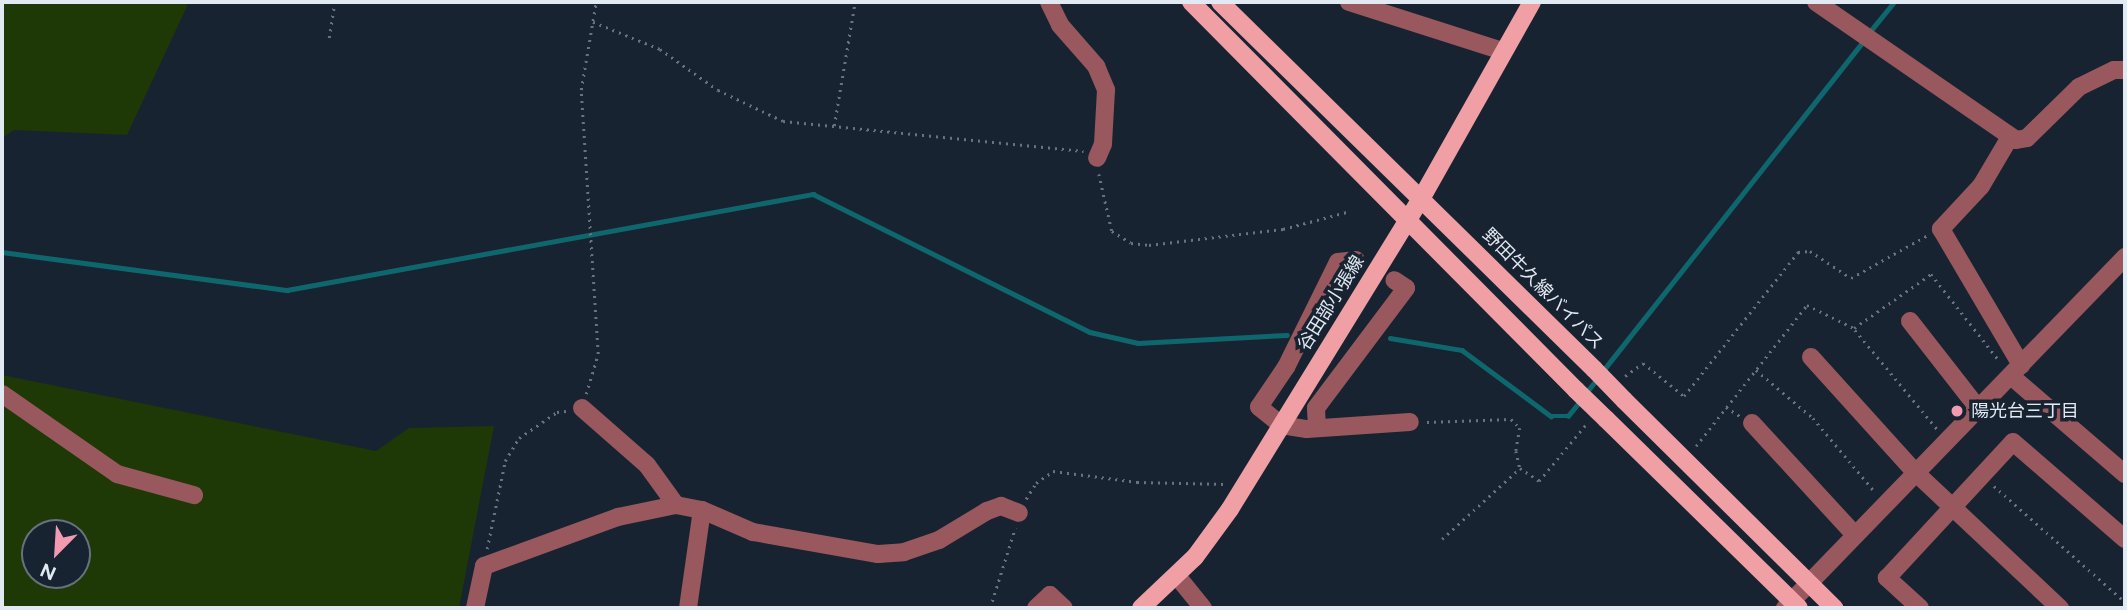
<!DOCTYPE html>
<meta charset="utf-8">
<style>
body{margin:0}
#map{position:relative;width:2127px;height:610px;overflow:hidden;background:#182331;font-family:Figtree,"Noto Sans JP",sans-serif}
div>[style]{position:absolute}
[style*='--x']{left:calc(var(--x)*1px);top:calc(var(--y)*1px);width:calc(var(--w)*1px);rotate:calc(var(--a)*1deg)}
.green>*{inset:0;background:#1e3806}
.stream>*{height:4.5px;margin:-2.25px;padding:0 2.25px;transform-origin:2.25px;border-radius:2.25px;background:#0f676e}
.path>*{height:2.5px;margin-top:-1.25px;transform-origin:0;background:repeating-linear-gradient(90deg,#69727e 0 2px,transparent 0 7px)}
.minor>*{height:18px;margin:-9px;padding:0 9px;transform-origin:9px;border-radius:9px;background:#98585d}
.major>*{height:18px;margin:-9px;padding:0 9px;transform-origin:9px;border-radius:9px;background:#f0a0a5}
.major-bridge>*{height:18px;margin:-9px;padding:0 9px;transform-origin:9px;border-radius:9px;background:#f0a0a5}
.dots>*{width:19px;height:19px;translate:-50% -50%;box-sizing:border-box;border:4px solid #182331;border-radius:50%}
span{translate:-50% -50%;white-space:nowrap;text-align:center;line-height:1.15;-webkit-text-stroke:7px #182331;paint-order:stroke}
.street-label{font-size:18px;color:#e1e9f2}
.poi-label{font-size:18px;color:#e1e9f2}
.left{translate:0 -50%;text-align:left}
.frame{position:absolute;inset:0;border:4px solid #e1e9f2;pointer-events:none}
.north{position:absolute;left:21px;top:519px;width:70px;height:70px;box-sizing:border-box;background:#182331;border:2px solid #68727e;border-radius:50%;rotate:204deg;font-size:19px;font-weight:700;line-height:28px;text-align:center;color:#e1e9f2}
.north::after{content:'';display:block;margin:auto;width:24px;height:32px;background:#f19ab2;clip-path:polygon(50% 0,100% 100%,50% 72%,0 100%)}
</style>
<div id="map">
<div class="green">
<div style="clip-path:polygon(2px 2px,189px 2px,127px 135px,14px 130px,2px 138px)"></div>
<div style="clip-path:polygon(evenodd,2px 375px,376px 451px,409px 428px,494px 426px,459px 608px,2px 608px,2px 375px,35px 533px,77px 533px,77px 575px,35px 575px,35px 533px)"></div>
</div>
<div class="stream">
<div style="--x:1868;--y:34;--w:41;--a:-50.9"></div>
<div style="--x:2;--y:252;--w:288;--a:7.6"></div>
<div style="--x:287;--y:290;--w:535;--a:-10.34"></div>
<div style="--x:813;--y:194;--w:309;--a:26.5"></div>
<div style="--x:1090;--y:332;--w:49;--a:12.9"></div>
<div style="--x:1138;--y:343;--w:149;--a:-3.1"></div>
<div style="--x:1390;--y:338;--w:73;--a:9.5"></div>
<div style="--x:1462;--y:350;--w:111;--a:36.6"></div>
<div style="--x:1551;--y:416;--w:17;--a:0"></div>
<div style="--x:1568;--y:416;--w:19;--a:-51"></div>
<div style="--x:1602;--y:372;--w:422;--a:-51.7"></div>
<div style="--x:1585;--y:394;--w:19;--a:-51"></div>
</div>
<div class="path">
<div style="--x:593;--y:22;--w:72;--a:21.9"></div>
<div style="--x:660;--y:49;--w:71;--a:35.3"></div>
<div style="--x:718;--y:90;--w:72;--a:25.5"></div>
<div style="--x:783;--y:121;--w:302;--a:5.7"></div>
<div style="--x:329;--y:38;--w:36;--a:-81"></div>
<div style="--x:834;--y:126;--w:126;--a:-80.4"></div>
<div style="--x:1099;--y:174;--w:58;--a:77.2"></div>
<div style="--x:1112;--y:231;--w:22;--a:32"></div>
<div style="--x:1131;--y:243;--w:18;--a:6"></div>
<div style="--x:1149;--y:245;--w:135;--a:-6.8"></div>
<div style="--x:1283;--y:229;--w:66;--a:-14.9"></div>
<div style="--x:1855;--y:330;--w:130;--a:50.3"></div>
<div style="--x:1756;--y:370;--w:75;--a:40.1"></div>
<div style="--x:1813;--y:418;--w:97;--a:50"></div>
<div style="--x:1625;--y:376;--w:22;--a:-36"></div>
<div style="--x:1643;--y:363;--w:53;--a:38.8"></div>
<div style="--x:1684;--y:396;--w:184;--a:-51.6"></div>
<div style="--x:1798;--y:252;--w:12;--a:-5"></div>
<div style="--x:1810;--y:251;--w:49;--a:33.4"></div>
<div style="--x:1851;--y:278;--w:88;--a:-29.2"></div>
<div style="--x:586;--y:394;--w:42;--a:-73.3"></div>
<div style="--x:598;--y:354;--w:265;--a:-93.7"></div>
<div style="--x:581;--y:90;--w:89;--a:-80.3"></div>
<div style="--x:1726;--y:407;--w:17;--a:33"></div>
<div style="--x:1427;--y:422;--w:84;--a:-2"></div>
<div style="--x:1511;--y:419;--w:13;--a:45"></div>
<div style="--x:1520;--y:428;--w:23;--a:100"></div>
<div style="--x:1516;--y:451;--w:17;--a:77"></div>
<div style="--x:1696;--y:446;--w:179;--a:-51.8"></div>
<div style="--x:1807;--y:305;--w:52;--a:26.1"></div>
<div style="--x:1854;--y:328;--w:94;--a:-35"></div>
<div style="--x:1931;--y:274;--w:108;--a:51.8"></div>
<div style="--x:1994;--y:486;--w:175;--a:41.5"></div>
<div style="--x:1026;--y:499;--w:19;--a:-58"></div>
<div style="--x:1036;--y:483;--w:21;--a:-35"></div>
<div style="--x:1053;--y:471;--w:85;--a:7.5"></div>
<div style="--x:1137;--y:482;--w:89;--a:1.3"></div>
<div style="--x:1442;--y:539;--w:105;--a:-42.3"></div>
<div style="--x:1520;--y:468;--w:23;--a:34"></div>
<div style="--x:1539;--y:481;--w:77;--a:-50.3"></div>
<div style="--x:487;--y:549;--w:90;--a:-78.4"></div>
<div style="--x:505;--y:461;--w:27;--a:-59"></div>
<div style="--x:519;--y:438;--w:46;--a:-34.4"></div>
<div style="--x:557;--y:412;--w:9;--a:-6"></div>
<div style="--x:990;--y:608;--w:84;--a:-72.6"></div>
</div>
<div class="minor">
<div style="--x:1049;--y:2;--w:25;--a:64"></div>
<div style="--x:1060;--y:25;--w:55;--a:48.7"></div>
<div style="--x:1096;--y:66;--w:26;--a:67"></div>
<div style="--x:1106;--y:90;--w:54;--a:93.2"></div>
<div style="--x:1103;--y:144;--w:15;--a:113"></div>
<div style="--x:1349;--y:2;--w:162;--a:17.7"></div>
<div style="--x:1816;--y:2;--w:243;--a:34.6"></div>
<div style="--x:2016;--y:140;--w:11;--a:-10"></div>
<div style="--x:2027;--y:138;--w:73;--a:-44.4"></div>
<div style="--x:2079;--y:87;--w:39;--a:-26"></div>
<div style="--x:2114;--y:70;--w:11;--a:0"></div>
<div style="--x:2010;--y:137;--w:57;--a:120.6"></div>
<div style="--x:1981;--y:186;--w:59;--a:132.9"></div>
<div style="--x:1941;--y:229;--w:158;--a:59.5"></div>
<div style="--x:1356;--y:260;--w:18;--a:174"></div>
<div style="--x:1338;--y:262;--w:117;--a:116.3"></div>
<div style="--x:1286;--y:367;--w:48;--a:124"></div>
<div style="--x:1259;--y:407;--w:28;--a:39"></div>
<div style="--x:1281;--y:425;--w:26;--a:9"></div>
<div style="--x:1307;--y:429;--w:103;--a:-3.9"></div>
<div style="--x:1910;--y:321;--w:110;--a:52"></div>
<div style="--x:1811;--y:357;--w:155;--a:47.9"></div>
<div style="--x:1915;--y:472;--w:199;--a:43.2"></div>
<div style="--x:2011;--y:376;--w:150;--a:40.7"></div>
<div style="--x:2;--y:394;--w:140;--a:34.8"></div>
<div style="--x:117;--y:474;--w:80;--a:15.3"></div>
<div style="--x:582;--y:408;--w:86;--a:41.2"></div>
<div style="--x:647;--y:465;--w:49;--a:54.1"></div>
<div style="--x:676;--y:505;--w:26;--a:11"></div>
<div style="--x:702;--y:510;--w:56;--a:23.3"></div>
<div style="--x:753;--y:532;--w:127;--a:10"></div>
<div style="--x:878;--y:554;--w:26;--a:-4"></div>
<div style="--x:904;--y:552;--w:37;--a:-19"></div>
<div style="--x:939;--y:540;--w:56;--a:-31.1"></div>
<div style="--x:987;--y:511;--w:15;--a:-20"></div>
<div style="--x:1001;--y:506;--w:19;--a:21"></div>
<div style="--x:1752;--y:423;--w:151;--a:47.4"></div>
<div style="--x:1317;--y:428;--w:20;--a:-93"></div>
<div style="--x:1316;--y:408;--w:150;--a:-53.1"></div>
<div style="--x:1406;--y:288;--w:14;--a:-146"></div>
<div style="--x:1177;--y:576;--w:41;--a:50.9"></div>
<div style="--x:475;--y:608;--w:43;--a:-77.9"></div>
<div style="--x:484;--y:566;--w:143;--a:-20.1"></div>
<div style="--x:618;--y:517;--w:59;--a:-11.7"></div>
<div style="--x:688;--y:608;--w:99;--a:-81.9"></div>
<div style="--x:1036;--y:608;--w:19;--a:-43"></div>
<div style="--x:1050;--y:595;--w:19;--a:43"></div>
<div style="--x:1785;--y:608;--w:489;--a:-45.9"></div>
<div style="--x:1920;--y:608;--w:45;--a:-137.7"></div>
<div style="--x:1887;--y:578;--w:185;--a:-47.2"></div>
<div style="--x:2013;--y:442;--w:148;--a:40.9"></div>
</div>
<div class="major">
<div style="--x:1191;--y:2;--w:547;--a:45.22"></div>
<div style="--x:1220;--y:2;--w:524;--a:44.46"></div>
<div style="--x:1624;--y:400;--w:296;--a:44.7"></div>
<div style="--x:1606;--y:419;--w:270;--a:44.4"></div>
<div style="--x:1141;--y:608;--w:74;--a:-43.4"></div>
<div style="--x:1195;--y:557;--w:59;--a:-53.9"></div>
<div style="--x:1230;--y:509;--w:364;--a:-58.4"></div>
<div style="--x:1421;--y:199;--w:226;--a:-60.6"></div>
</div>
<div class="major-bridge">
<div style="--x:1594;--y:369;--w:43;--a:45.9"></div>
<div style="--x:1576;--y:390;--w:42;--a:44"></div>
</div>
<div class="dots">
<div style="left:1957px;top:411px;background:#f19ab2"></div>
</div>
<div class="street-label">
<span style="left:1543px;top:289px;rotate:45deg">野田牛久線バイパス</span>
<span style="left:1331px;top:303px;rotate:-58deg">谷田部小張線</span>
</div>
<div class="poi-label">
<span class="left" style="left:1971px;top:411px">陽光台三丁目</span>
</div>
<div class="frame"></div>
<div class="north">N</div>
</div>
